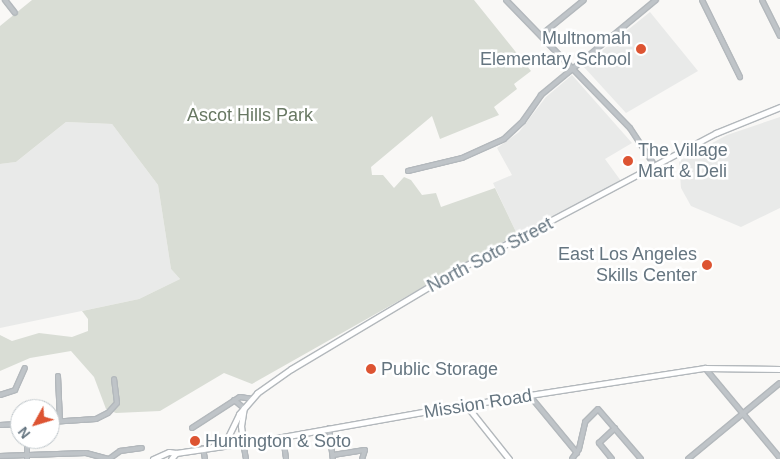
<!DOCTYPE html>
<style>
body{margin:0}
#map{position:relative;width:780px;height:459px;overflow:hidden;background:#f9f8f6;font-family:Helvetica,sans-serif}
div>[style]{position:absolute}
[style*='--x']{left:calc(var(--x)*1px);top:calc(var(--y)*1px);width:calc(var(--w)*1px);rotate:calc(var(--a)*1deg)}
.built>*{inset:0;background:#e9eae9}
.green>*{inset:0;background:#d9ddd5}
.roads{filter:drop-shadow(1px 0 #b3b8bc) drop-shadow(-1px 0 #b3b8bc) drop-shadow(0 1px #b3b8bc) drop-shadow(0 -1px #b3b8bc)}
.minor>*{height:4px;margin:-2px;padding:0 2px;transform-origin:2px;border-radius:2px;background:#bfc4c8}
.major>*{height:5px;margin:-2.5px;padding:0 2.5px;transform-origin:2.5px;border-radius:2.5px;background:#fff}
.dots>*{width:14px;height:14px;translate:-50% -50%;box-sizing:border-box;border:2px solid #fff;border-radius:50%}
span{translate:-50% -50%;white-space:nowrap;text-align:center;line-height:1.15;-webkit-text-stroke:5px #fff;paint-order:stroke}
.poi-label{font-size:18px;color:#657580}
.right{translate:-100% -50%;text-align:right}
.left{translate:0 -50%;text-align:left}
.park-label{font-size:18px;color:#687863}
.street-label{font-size:18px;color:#657580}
.north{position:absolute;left:10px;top:399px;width:50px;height:50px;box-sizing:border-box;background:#fff;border:1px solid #c1c8cc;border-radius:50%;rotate:231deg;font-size:14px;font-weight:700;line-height:20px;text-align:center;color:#657580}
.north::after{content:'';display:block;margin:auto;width:18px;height:22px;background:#dd5432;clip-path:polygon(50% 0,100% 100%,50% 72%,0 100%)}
</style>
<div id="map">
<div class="built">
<div style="clip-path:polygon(650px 12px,698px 71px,626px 113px,583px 66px)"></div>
<div style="clip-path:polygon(572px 75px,632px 143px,605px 159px,621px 181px,517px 234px,493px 183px,512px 175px,497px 148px,519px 132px,546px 97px)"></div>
<div style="clip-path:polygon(780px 117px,780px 208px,741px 227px,691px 206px,681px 188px,679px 161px,727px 135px)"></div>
<div style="clip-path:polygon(66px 122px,112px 124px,158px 185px,171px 269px,180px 279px,139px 299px,0 328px,0 164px,16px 162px)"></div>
</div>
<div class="green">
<div style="clip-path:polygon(32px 0,474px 0,531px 71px,514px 84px,517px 89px,494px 107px,499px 115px,440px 139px,432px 116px,371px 167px,372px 175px,383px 175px,394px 188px,404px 177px,411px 180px,422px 195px,436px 193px,441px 207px,495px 188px,517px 234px,252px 384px,224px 373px,160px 411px,116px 413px,106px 409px,94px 377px,71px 351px,30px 358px,0 371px,0 335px,12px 341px,39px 333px,72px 337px,88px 331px,88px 319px,82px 311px,139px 299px,180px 279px,171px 269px,158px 185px,112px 124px,66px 122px,16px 162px,0 164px,0 26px)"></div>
</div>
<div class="roads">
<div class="minor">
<div style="--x:5;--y:0;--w:16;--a:52"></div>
<div style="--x:506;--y:0;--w:178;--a:45.9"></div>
<div style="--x:630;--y:128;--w:45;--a:56.7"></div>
<div style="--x:702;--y:0;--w:86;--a:63.7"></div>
<div style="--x:762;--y:0;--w:40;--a:63.4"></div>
<div style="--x:541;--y:35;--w:55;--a:-39.1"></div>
<div style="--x:408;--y:171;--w:56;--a:-13.5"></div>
<div style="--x:462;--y:158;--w:46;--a:-24.3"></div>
<div style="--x:504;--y:139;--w:26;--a:-43"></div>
<div style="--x:523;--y:121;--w:32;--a:-55"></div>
<div style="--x:541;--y:95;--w:149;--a:-39.6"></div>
<div style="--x:705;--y:368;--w:117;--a:50.2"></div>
<div style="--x:58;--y:376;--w:45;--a:87.5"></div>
<div style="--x:0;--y:395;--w:16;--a:-18"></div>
<div style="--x:15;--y:390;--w:24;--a:-66"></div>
<div style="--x:530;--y:396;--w:74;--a:50.5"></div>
<div style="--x:234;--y:400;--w:13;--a:39"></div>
<div style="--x:50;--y:422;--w:46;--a:-3.7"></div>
<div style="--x:96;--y:419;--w:13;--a:-27"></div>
<div style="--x:108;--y:413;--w:13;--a:-48"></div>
<div style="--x:117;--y:403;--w:24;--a:-97"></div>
<div style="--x:0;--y:425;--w:20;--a:-3"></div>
<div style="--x:192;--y:428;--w:57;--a:-32.9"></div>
<div style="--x:240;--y:397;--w:13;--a:9"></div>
<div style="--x:329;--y:428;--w:31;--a:83"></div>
<div style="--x:283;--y:437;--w:22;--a:82"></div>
<div style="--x:27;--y:439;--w:20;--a:90"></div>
<div style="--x:243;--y:442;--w:17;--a:80"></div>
<div style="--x:203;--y:448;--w:11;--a:80"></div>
<div style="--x:333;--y:455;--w:32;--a:-9"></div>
<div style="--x:365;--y:450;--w:9;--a:108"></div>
<div style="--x:0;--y:456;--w:86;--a:-2"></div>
<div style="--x:86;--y:453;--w:24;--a:15"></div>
<div style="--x:109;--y:459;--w:14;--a:-36"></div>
<div style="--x:120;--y:451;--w:22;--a:-8"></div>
<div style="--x:572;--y:459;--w:12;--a:-55"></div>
<div style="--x:579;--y:449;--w:28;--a:-77"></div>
<div style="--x:585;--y:422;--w:18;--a:-45"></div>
<div style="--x:598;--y:409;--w:66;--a:49.3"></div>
<div style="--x:612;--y:459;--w:21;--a:-129"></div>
<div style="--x:599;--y:443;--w:22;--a:-43"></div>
<div style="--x:688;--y:459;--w:119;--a:-39.6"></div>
</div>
<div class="major">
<div style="--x:466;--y:405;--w:69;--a:51.5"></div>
<div style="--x:243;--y:442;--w:16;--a:-97"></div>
<div style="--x:241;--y:426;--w:18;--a:-81"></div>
<div style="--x:213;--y:446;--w:16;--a:-27"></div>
<div style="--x:227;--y:439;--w:28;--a:-64"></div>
<div style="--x:239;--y:414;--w:28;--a:-49"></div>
<div style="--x:257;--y:393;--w:42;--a:-35.2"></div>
<div style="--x:291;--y:369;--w:196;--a:-30.8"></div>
<div style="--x:459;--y:269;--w:291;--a:-27.9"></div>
<div style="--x:716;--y:133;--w:69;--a:-22.1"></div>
<div style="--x:153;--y:459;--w:17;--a:-24"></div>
<div style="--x:169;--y:452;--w:7;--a:8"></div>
<div style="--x:176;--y:453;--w:96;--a:-8.4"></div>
<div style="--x:271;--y:439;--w:171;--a:-10.1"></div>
<div style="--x:439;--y:409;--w:269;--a:-8.8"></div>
<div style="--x:705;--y:368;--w:75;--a:0.8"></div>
<div style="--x:171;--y:459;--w:8;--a:-50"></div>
</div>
</div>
<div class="dots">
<div style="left:641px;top:49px;background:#dd5432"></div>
<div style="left:628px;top:161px;background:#dd5432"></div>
<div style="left:707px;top:265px;background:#dd5432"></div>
<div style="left:371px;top:369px;background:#dd5432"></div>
<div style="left:195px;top:441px;background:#dd5432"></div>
</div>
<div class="poi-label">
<span class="right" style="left:631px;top:49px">Multnomah<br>Elementary School</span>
<span class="left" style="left:638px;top:161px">The Village<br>Mart &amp; Deli</span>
<span class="right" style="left:697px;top:265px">East Los Angeles<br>Skills Center</span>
<span class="left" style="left:381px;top:369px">Public Storage</span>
<span class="left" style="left:205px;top:441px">Huntington &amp; Soto</span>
</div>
<div class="park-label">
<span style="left:250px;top:115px">Ascot Hills Park</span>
</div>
<div class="street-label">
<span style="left:490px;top:255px;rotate:-28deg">North Soto Street</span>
<span style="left:478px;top:404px;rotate:-9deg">Mission Road</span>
</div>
<div class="north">N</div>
</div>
